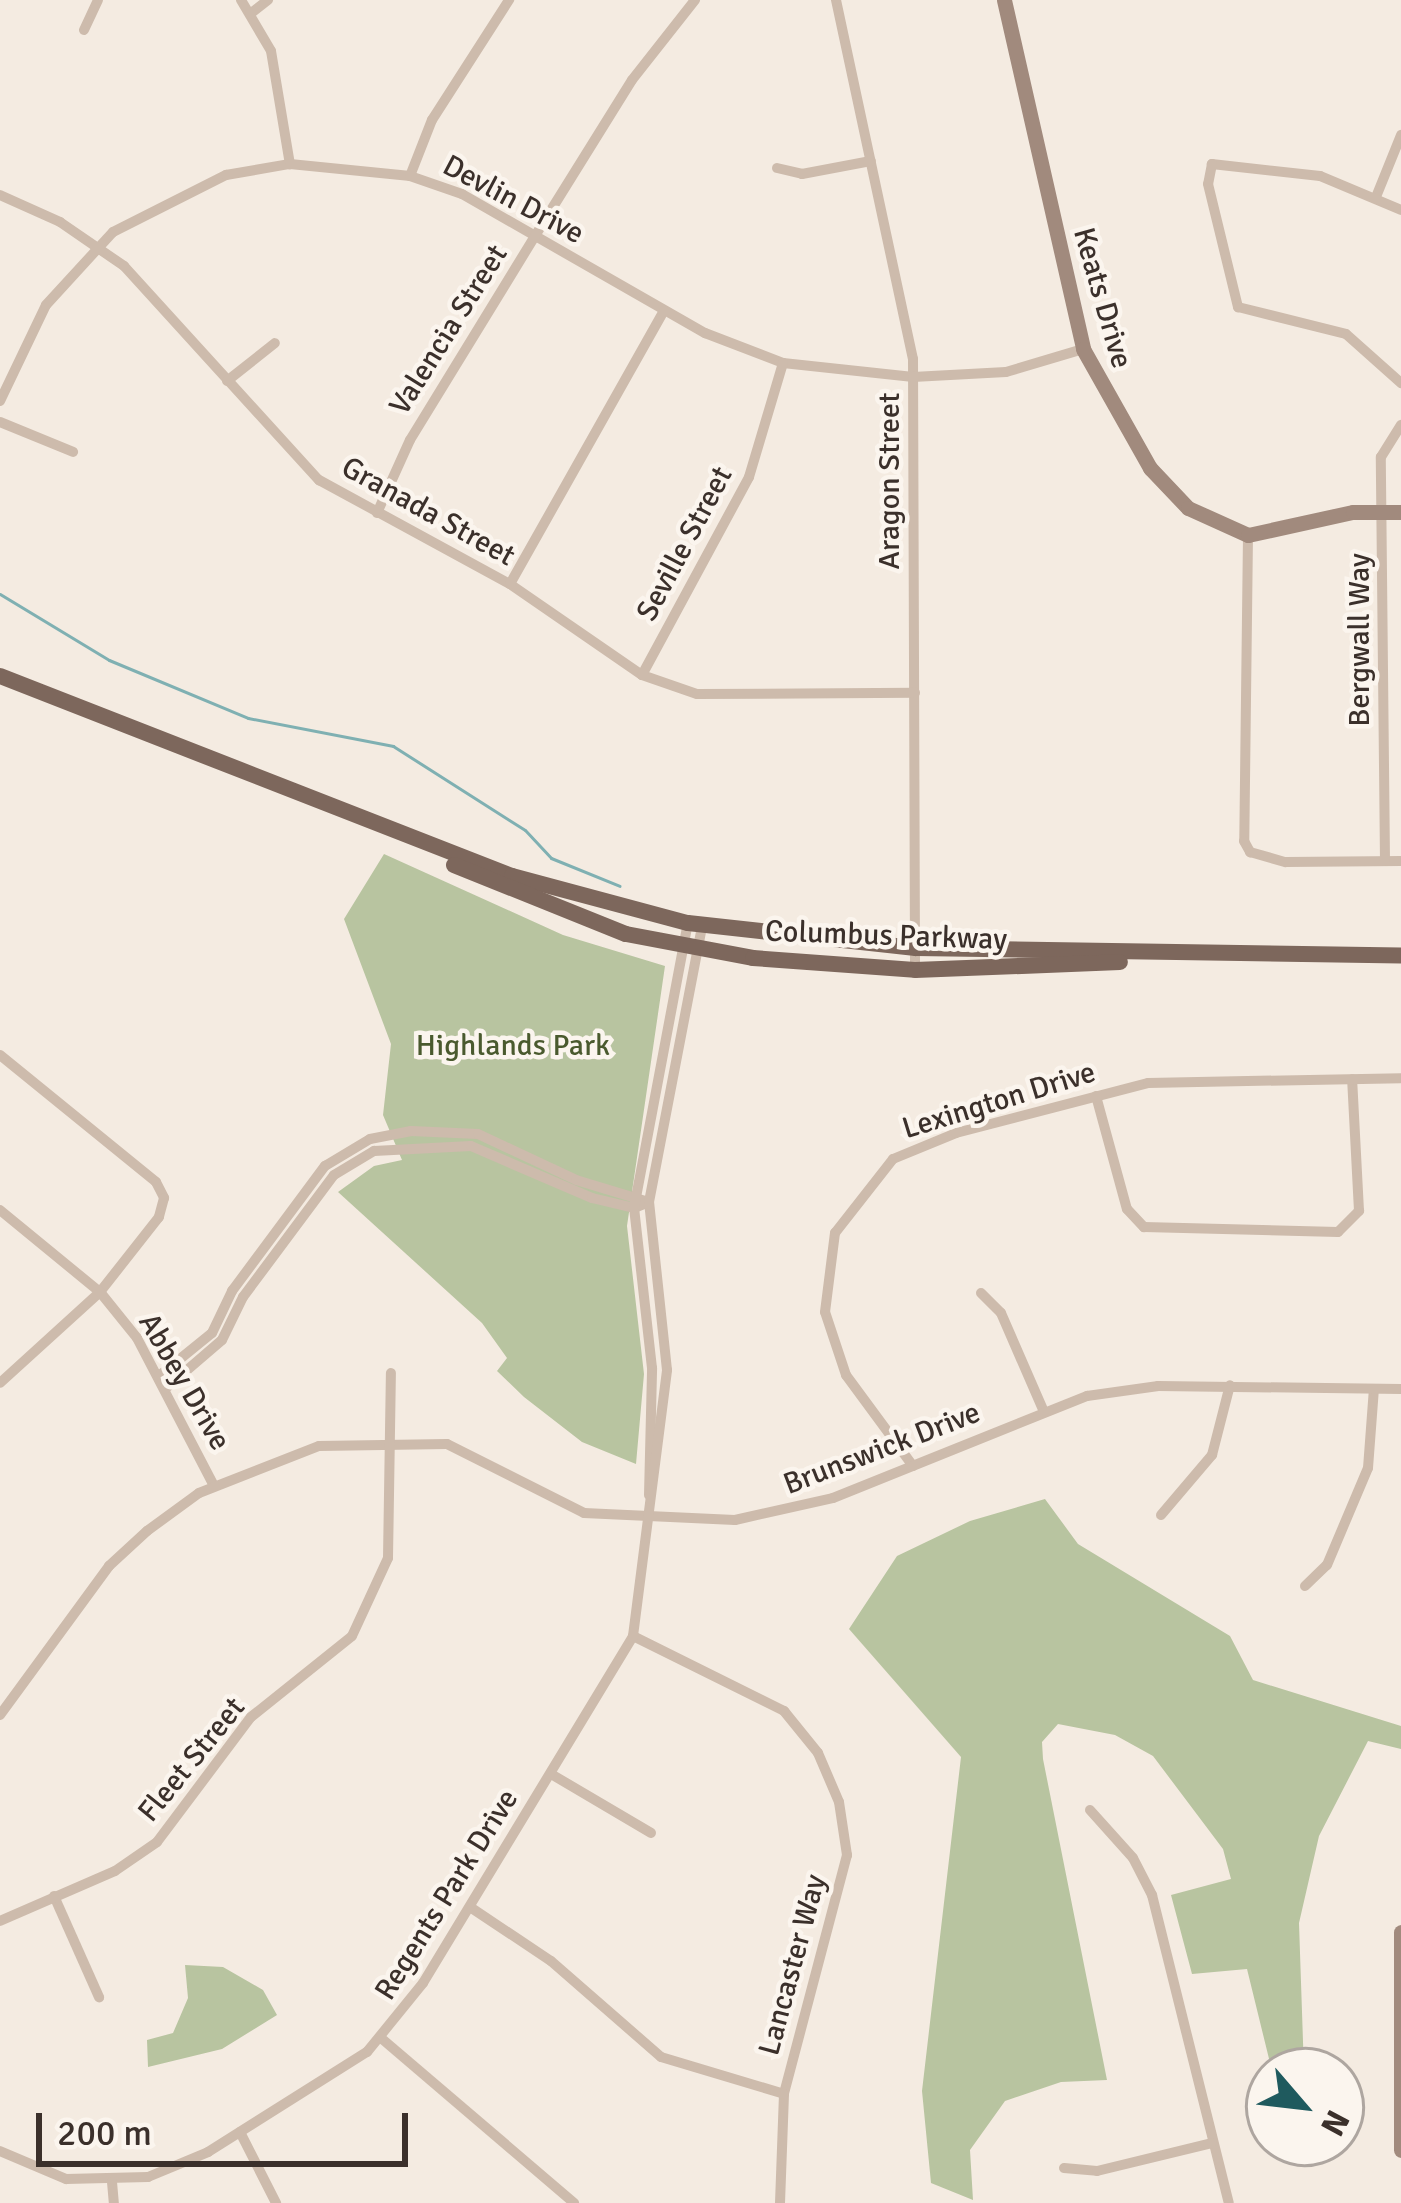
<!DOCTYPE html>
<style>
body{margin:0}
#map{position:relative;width:1401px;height:2203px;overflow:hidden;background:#f4ebe1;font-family:Signika,sans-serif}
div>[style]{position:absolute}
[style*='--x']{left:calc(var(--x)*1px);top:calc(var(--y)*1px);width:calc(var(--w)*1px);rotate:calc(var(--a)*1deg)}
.green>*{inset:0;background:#b8c4a0}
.stream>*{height:3px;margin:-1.5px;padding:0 1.5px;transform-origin:1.5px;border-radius:1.5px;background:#7fb0b2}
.street>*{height:10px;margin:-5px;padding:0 5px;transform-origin:5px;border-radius:5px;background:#cdbbac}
.secondary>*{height:15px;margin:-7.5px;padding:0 7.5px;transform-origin:7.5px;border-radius:7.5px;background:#a18a7d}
.primary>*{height:16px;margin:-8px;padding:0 8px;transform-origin:8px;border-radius:8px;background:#7d675c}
span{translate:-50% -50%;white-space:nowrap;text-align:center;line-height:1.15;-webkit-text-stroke:9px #fbf5ee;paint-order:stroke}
.street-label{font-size:30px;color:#3b302b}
.park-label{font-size:30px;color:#4a5a2e}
.north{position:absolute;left:1245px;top:2047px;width:120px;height:120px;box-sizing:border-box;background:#fbf5ee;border:3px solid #aea6a0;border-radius:50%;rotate:118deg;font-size:33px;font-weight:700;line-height:48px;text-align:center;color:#3b302b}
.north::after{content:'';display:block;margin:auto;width:42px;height:54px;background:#1f5a5e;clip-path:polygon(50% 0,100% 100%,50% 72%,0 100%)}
.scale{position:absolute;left:36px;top:2113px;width:372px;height:54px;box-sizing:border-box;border:6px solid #3b302b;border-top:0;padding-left:15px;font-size:36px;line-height:42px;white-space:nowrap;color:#3b302b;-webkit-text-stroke:9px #fbf5ee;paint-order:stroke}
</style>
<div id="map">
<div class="green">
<div style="clip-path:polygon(384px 854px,563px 935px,665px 966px,627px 1226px,644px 1374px,636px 1464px,582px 1442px,524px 1397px,497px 1371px,507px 1358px,482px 1323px,338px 1192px,374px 1166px,402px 1160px,383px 1115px,391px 1044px,344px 919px)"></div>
<div style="clip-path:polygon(1045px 1499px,1078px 1544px,1230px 1636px,1253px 1680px,1401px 1726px,1401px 1749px,1368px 1741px,1319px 1836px,1299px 1923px,1304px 2071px,1272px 2071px,1247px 1969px,1192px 1974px,1171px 1895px,1231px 1879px,1223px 1849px,1153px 1756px,1115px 1735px,1058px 1724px,1042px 1742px,1043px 1759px,1107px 2080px,1061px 2082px,1005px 2101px,970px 2150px,973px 2200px,931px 2183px,922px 2091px,961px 1757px,849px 1629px,897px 1556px,970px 1521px)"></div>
<div style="clip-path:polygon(185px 1965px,223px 1967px,263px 1990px,277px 2015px,222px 2049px,148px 2067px,147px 2040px,173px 2033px,188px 1998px)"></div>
</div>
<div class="stream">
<div style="--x:0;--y:594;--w:127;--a:31.2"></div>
<div style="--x:109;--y:660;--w:151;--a:22.6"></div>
<div style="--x:248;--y:718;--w:148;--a:10.9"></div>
<div style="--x:393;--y:746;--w:156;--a:32.5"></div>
<div style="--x:525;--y:830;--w:38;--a:47"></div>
<div style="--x:551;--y:858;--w:74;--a:22.1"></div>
</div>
<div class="street">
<div style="--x:241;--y:0;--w:59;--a:59.5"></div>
<div style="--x:271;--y:51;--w:115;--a:80.5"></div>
<div style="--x:836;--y:0;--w:367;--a:77.9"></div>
<div style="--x:913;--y:359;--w:611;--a:89.81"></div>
<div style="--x:250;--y:14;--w:23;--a:-38"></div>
<div style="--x:84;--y:30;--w:33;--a:-65"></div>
<div style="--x:777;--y:168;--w:26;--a:13"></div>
<div style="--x:802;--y:174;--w:70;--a:-10.7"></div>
<div style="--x:410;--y:176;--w:60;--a:-68.6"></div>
<div style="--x:432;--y:120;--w:143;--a:-57.3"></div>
<div style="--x:0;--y:195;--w:66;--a:24.2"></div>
<div style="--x:60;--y:222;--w:78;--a:34.5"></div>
<div style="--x:124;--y:266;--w:290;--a:47.7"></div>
<div style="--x:319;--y:480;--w:217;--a:28.6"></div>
<div style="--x:510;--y:584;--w:160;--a:34.6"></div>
<div style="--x:642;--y:675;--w:58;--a:19.1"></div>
<div style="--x:697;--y:694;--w:218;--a:-0.3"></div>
<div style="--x:1376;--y:197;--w:67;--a:-68"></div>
<div style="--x:1401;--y:210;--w:88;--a:-157.2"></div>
<div style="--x:1320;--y:176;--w:109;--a:-173.7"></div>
<div style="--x:1212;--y:164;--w:20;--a:101"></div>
<div style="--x:1208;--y:184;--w:127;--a:76.3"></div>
<div style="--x:1238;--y:307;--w:111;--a:14"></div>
<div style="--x:1346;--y:334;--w:74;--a:41.7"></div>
<div style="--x:227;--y:381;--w:61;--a:-38.4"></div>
<div style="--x:0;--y:401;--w:106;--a:-64.4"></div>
<div style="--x:46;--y:305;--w:99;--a:-47.5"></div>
<div style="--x:113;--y:232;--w:127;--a:-26.8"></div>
<div style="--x:226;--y:175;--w:65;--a:-9.8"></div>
<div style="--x:290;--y:164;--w:121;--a:5.7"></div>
<div style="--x:410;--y:176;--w:55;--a:19.1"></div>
<div style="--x:462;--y:194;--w:280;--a:29.8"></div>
<div style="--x:705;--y:333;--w:84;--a:21"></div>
<div style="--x:783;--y:363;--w:131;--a:6.1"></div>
<div style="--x:913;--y:377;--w:93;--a:-3.1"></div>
<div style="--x:1006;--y:372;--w:80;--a:-16.6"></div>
<div style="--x:0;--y:422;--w:79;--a:22.3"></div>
<div style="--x:377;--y:513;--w:80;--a:-65.7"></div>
<div style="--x:410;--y:440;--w:255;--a:-58.5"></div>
<div style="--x:543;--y:223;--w:168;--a:-58.1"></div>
<div style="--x:632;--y:80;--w:102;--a:-51.8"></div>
<div style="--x:1248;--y:535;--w:306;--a:90.7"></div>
<div style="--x:1244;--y:841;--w:13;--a:61"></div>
<div style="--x:1250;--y:852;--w:37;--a:16"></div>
<div style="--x:1286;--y:862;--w:115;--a:-0.5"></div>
<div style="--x:510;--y:584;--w:313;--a:-60.6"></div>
<div style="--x:642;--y:675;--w:225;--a:-61.6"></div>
<div style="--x:749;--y:477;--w:119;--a:-73.4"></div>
<div style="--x:1385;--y:861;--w:404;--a:-90.6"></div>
<div style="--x:1381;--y:457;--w:38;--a:-58"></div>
<div style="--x:0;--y:1055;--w:201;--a:39.1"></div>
<div style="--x:156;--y:1182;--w:18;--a:63"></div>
<div style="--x:164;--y:1198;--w:20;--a:105"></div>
<div style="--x:159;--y:1217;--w:95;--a:128.2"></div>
<div style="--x:100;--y:1292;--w:135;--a:137.7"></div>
<div style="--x:1096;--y:1096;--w:117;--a:74.7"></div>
<div style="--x:1127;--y:1209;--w:25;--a:47"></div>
<div style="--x:1144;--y:1227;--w:194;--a:1.5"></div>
<div style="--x:1338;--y:1232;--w:30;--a:-45"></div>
<div style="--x:1359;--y:1211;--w:132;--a:-93"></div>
<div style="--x:0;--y:1210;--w:129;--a:39.4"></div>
<div style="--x:100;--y:1292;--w:59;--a:51.2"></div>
<div style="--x:137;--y:1338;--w:167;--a:62.5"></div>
<div style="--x:981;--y:1293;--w:28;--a:45"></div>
<div style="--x:1001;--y:1313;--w:108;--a:66.5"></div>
<div style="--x:159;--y:1376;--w:68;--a:-39.1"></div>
<div style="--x:212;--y:1333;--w:47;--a:-64.5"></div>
<div style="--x:232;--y:1291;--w:156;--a:-53.4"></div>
<div style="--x:325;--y:1166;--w:52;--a:-31"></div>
<div style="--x:370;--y:1139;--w:42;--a:-11"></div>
<div style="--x:411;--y:1131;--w:67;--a:2.6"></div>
<div style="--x:478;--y:1134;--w:108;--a:25.1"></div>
<div style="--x:576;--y:1180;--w:76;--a:16.8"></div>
<div style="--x:165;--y:1389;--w:75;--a:-40.7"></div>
<div style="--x:222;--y:1340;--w:48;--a:-64"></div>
<div style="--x:243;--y:1297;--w:152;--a:-53.3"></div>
<div style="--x:334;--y:1175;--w:47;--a:-31"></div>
<div style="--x:374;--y:1151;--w:97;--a:-3"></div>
<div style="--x:471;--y:1146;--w:132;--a:23.3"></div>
<div style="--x:592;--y:1198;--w:43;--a:13.4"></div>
<div style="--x:634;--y:1208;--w:16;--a:-22"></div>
<div style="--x:913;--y:1466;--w:113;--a:-126.4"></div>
<div style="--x:846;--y:1375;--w:66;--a:-108.4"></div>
<div style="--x:825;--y:1312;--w:80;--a:-82.8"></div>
<div style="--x:835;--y:1233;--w:94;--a:-51.9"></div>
<div style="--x:893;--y:1159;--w:68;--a:-22.4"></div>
<div style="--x:956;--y:1133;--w:198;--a:-14.6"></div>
<div style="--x:1148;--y:1083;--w:253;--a:-1.1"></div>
<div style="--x:649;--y:1495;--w:127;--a:-88.6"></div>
<div style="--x:652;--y:1368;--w:161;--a:-96.4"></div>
<div style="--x:634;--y:1208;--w:290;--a:-79.3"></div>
<div style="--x:1161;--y:1515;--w:79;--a:-49.6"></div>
<div style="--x:1212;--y:1455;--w:72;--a:-75.6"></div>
<div style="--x:1305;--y:1586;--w:30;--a:-44"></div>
<div style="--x:1327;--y:1565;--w:105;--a:-67.1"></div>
<div style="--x:1368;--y:1468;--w:79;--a:-85.7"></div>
<div style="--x:633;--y:1636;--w:169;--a:26.4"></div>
<div style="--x:784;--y:1711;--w:54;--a:51"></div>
<div style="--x:818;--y:1753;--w:53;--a:66.8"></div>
<div style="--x:839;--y:1802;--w:54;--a:81.4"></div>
<div style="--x:847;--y:1855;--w:247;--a:104.8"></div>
<div style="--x:784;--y:2094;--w:109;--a:92.1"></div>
<div style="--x:0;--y:1715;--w:185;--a:-53.8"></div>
<div style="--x:109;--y:1566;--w:52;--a:-42.6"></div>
<div style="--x:147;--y:1531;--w:64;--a:-36.2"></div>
<div style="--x:199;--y:1493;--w:129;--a:-21.4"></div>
<div style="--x:319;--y:1446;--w:128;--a:-0.9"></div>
<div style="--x:447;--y:1444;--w:153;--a:26.7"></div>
<div style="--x:584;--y:1513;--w:151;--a:2.7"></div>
<div style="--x:735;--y:1520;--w:100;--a:-12.7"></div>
<div style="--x:833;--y:1498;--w:274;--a:-21.9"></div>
<div style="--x:1087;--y:1396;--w:72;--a:-8"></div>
<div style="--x:1158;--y:1386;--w:243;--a:0.7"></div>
<div style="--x:551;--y:1774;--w:116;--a:30.5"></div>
<div style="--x:1090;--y:1810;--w:64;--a:48.1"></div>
<div style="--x:1133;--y:1858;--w:42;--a:62.8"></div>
<div style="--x:1152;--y:1895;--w:317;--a:76"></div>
<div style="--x:54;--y:1896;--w:111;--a:66"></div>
<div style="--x:470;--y:1907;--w:97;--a:33.7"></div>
<div style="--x:551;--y:1961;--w:146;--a:41.1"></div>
<div style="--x:661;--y:2057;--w:128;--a:16.7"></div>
<div style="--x:0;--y:1921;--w:125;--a:-23.5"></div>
<div style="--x:115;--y:1871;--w:51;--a:-34.6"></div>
<div style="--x:157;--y:1842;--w:156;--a:-53.1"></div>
<div style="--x:251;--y:1717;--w:129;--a:-38.7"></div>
<div style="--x:352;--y:1636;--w:86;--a:-65.2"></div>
<div style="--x:388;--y:1558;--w:185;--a:-89.1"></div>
<div style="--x:381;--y:2038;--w:254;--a:40.5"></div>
<div style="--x:240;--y:2132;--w:80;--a:63.1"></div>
<div style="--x:0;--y:2151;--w:72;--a:23"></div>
<div style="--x:66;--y:2179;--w:82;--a:-1.4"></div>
<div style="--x:148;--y:2177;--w:65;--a:-22.6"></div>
<div style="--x:208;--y:2152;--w:188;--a:-32.2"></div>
<div style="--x:367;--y:2052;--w:89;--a:-50.9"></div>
<div style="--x:423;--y:1983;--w:406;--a:-58.8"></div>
<div style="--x:633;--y:1636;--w:268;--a:-82.7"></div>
<div style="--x:667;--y:1370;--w:169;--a:-96.1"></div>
<div style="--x:649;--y:1202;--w:281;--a:-79.1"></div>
<div style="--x:1064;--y:2168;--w:33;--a:5"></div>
<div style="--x:1097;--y:2171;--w:118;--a:-13.7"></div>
<div style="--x:112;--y:2182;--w:21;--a:85"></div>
</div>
<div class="secondary">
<div style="--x:1004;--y:0;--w:358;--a:77.2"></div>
<div style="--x:1083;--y:349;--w:137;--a:60.6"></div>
<div style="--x:1150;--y:468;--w:55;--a:46.5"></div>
<div style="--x:1188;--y:508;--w:66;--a:24.2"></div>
<div style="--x:1248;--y:535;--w:107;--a:-12.4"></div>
<div style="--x:1353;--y:512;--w:48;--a:0"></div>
<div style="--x:1401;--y:1932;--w:218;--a:90"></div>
</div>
<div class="primary">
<div style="--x:0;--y:676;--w:550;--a:21.34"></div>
<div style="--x:512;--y:876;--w:182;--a:15"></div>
<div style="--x:688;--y:923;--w:229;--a:6.3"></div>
<div style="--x:916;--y:948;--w:485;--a:0.9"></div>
<div style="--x:454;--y:865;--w:185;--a:21.9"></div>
<div style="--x:626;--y:934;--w:129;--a:10.7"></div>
<div style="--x:753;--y:958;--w:162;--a:4.2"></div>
<div style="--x:915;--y:970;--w:205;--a:-2.2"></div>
</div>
<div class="street-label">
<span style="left:513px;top:200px;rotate:28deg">Devlin Drive</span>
<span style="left:1102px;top:298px;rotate:74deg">Keats Drive</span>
<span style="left:449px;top:330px;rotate:-58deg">Valencia Street</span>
<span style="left:890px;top:481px;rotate:-90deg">Aragon Street</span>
<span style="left:428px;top:512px;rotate:29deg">Granada Street</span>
<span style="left:685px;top:544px;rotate:-62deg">Seville Street</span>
<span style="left:1360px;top:640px;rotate:-90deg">Bergwall Way</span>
<span style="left:886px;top:936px;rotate:2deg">Columbus Parkway</span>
<span style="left:999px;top:1101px;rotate:-17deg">Lexington Drive</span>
<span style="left:184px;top:1382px;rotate:60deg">Abbey Drive</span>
<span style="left:882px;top:1449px;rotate:-21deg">Brunswick Drive</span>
<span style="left:192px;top:1760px;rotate:-51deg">Fleet Street</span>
<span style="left:447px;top:1895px;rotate:-58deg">Regents Park Drive</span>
<span style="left:793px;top:1965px;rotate:-75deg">Lancaster Way</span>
</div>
<div class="park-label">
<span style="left:513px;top:1046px">Highlands Park</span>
</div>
<div class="north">N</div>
<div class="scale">200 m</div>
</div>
